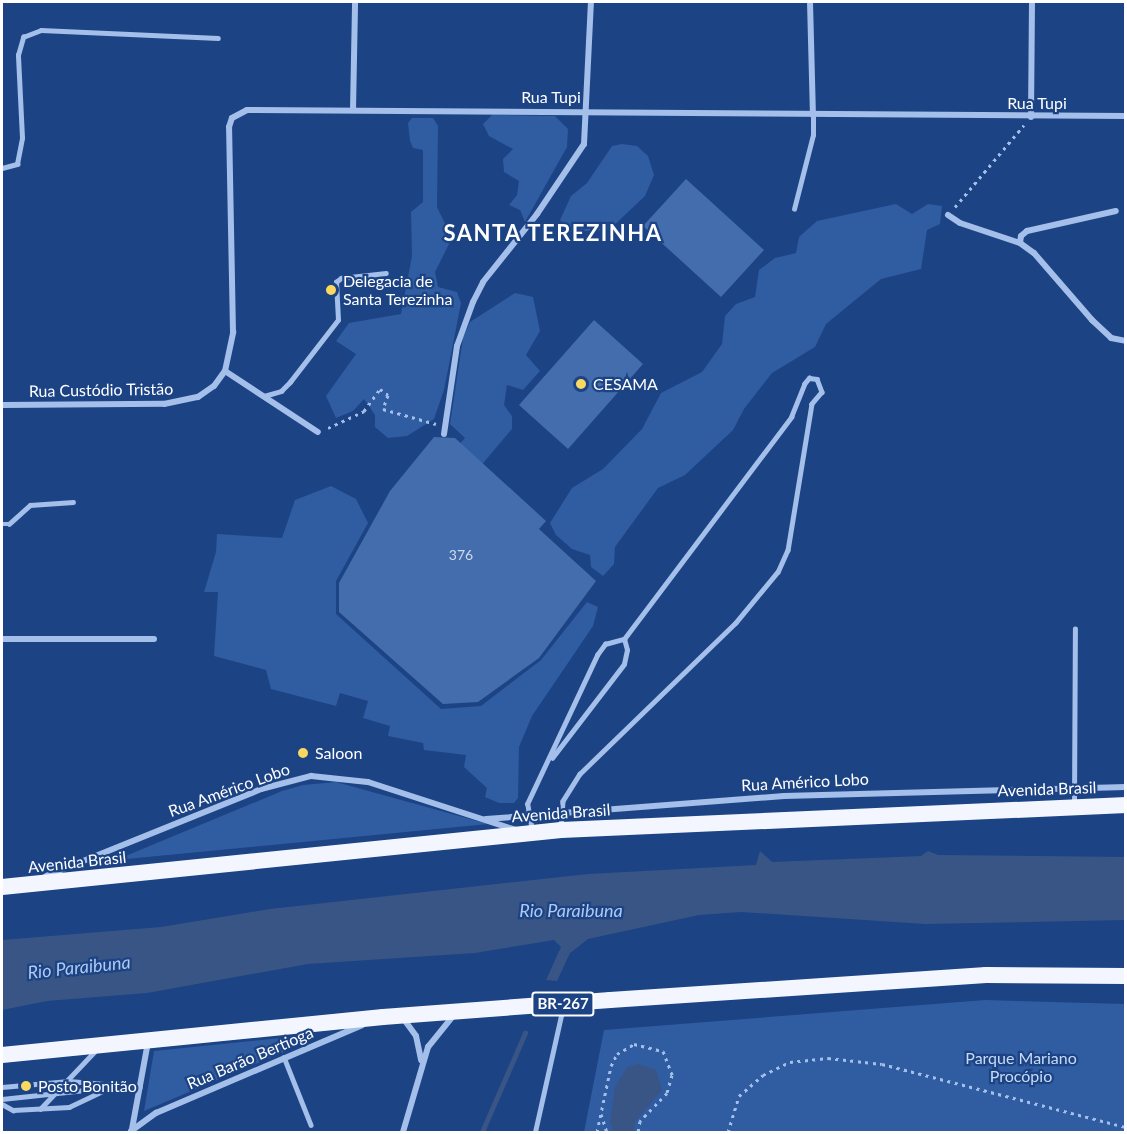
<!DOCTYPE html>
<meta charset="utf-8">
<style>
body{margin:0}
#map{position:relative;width:1127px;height:1134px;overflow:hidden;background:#1c4384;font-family:Lato,sans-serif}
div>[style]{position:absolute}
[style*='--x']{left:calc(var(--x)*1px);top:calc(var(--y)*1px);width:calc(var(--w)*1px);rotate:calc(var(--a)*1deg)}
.green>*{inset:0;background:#305ca2}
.water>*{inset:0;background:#385585}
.stream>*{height:4.5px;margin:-2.25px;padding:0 2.25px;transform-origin:2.25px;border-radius:2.25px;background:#385585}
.building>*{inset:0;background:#446dad}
.path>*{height:3px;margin-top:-1.5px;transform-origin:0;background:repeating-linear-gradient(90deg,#a3bfea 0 3px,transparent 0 7.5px)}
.service>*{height:4.5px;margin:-2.25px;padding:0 2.25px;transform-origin:2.25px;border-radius:2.25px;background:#a3bfea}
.minor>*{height:6px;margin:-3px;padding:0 3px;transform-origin:3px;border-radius:3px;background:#a3bfea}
.trunk>*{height:16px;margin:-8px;padding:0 8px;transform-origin:8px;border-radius:8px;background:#f3f6fe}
.dots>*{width:16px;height:16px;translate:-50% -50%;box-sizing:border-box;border:3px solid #1c4384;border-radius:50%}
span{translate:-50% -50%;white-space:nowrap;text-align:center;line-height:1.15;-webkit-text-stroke:4.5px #1c4384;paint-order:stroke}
.number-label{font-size:14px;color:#d0daea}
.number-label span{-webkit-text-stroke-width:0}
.shield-label span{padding:2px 4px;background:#1c4384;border:2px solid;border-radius:4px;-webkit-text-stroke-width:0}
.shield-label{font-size:15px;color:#fff;font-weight:700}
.street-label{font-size:16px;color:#fff}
.poi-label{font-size:16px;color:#fff}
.left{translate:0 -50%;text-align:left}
.park-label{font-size:16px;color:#c7daf8}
.water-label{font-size:18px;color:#aec9f2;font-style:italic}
.district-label{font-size:22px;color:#fff;font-weight:700;letter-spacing:1.5px}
.frame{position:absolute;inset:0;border:3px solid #fff;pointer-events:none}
</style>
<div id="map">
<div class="green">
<div style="clip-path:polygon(492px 115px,555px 116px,568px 129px,567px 147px,525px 222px,520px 210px,509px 205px,517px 195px,519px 181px,504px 172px,503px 159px,513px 149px,489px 136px,483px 124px)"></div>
<div style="clip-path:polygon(412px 118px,433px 118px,438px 126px,437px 207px,452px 238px,435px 272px,438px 287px,457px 292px,461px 303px,444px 390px,434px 419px,407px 436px,388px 438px,375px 427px,375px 415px,364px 399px,353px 411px,336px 418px,326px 396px,356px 354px,336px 341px,349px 323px,401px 314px,412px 256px,411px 212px,423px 202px,423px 150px,413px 148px,410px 141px,408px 123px)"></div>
<div style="clip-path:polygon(622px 144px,637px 146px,648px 156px,654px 175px,645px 196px,609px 230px,568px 232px,560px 220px,571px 196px,587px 183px,612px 146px)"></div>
<div style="clip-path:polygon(896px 204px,912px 214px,928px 204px,942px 206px,940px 224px,927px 230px,921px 269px,881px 279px,826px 324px,815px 347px,772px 373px,744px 409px,733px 430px,685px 475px,658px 488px,615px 547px,614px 564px,603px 576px,591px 567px,590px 555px,572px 549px,556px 535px,550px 523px,572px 488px,603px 469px,642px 429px,661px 393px,702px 372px,722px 344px,725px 316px,736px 304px,755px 297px,759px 270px,775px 258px,796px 253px,799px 237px,817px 221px)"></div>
<div style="clip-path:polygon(515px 293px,533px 297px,540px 331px,526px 355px,540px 371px,523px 390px,507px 385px,504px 405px,512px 416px,512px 429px,473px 475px,452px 452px,465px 438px,450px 424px,463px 338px,470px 322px)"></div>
<div style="clip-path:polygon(331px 486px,356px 499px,368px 523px,336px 581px,336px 614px,441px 709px,481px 706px,541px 660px,587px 602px,598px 607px,593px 626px,532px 716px,519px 747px,518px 798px,514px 803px,499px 803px,485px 797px,487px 788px,464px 767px,466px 755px,424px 750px,423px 743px,388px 736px,390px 726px,363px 718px,368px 701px,340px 693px,336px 706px,271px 689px,266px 670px,214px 656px,218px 592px,204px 592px,216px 552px,217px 534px,282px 538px,295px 500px)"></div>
<div style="clip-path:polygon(336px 782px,488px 824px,116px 860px,282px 791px,303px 785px)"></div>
<div style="clip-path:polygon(985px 1000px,1125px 1004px,1125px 1132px,584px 1132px,604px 1030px)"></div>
<div style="clip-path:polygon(290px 1037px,291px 1049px,144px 1111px,154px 1051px)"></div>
</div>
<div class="water">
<div style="clip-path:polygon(760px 851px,772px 862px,921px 856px,928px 851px,938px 855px,1125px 857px,1125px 920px,925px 924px,741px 912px,699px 915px,588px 939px,570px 953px,557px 981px,546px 980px,561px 947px,554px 940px,475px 953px,308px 964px,147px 993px,47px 1001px,2px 1010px,2px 940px,161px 927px,270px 909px,588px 874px,756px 865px)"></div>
<div style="clip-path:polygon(638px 1064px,656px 1070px,662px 1090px,635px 1122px,634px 1132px,613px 1132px,610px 1121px,615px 1087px,627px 1067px)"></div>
</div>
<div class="stream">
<div style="--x:482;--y:1132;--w:108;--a:-66.5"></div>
</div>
<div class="building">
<div style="clip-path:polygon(686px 179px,764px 250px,721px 297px,643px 226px)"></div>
<div style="clip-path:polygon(594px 320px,643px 364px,568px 449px,519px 405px)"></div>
<div style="clip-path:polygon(434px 437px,455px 438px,546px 521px,539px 529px,596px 581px,539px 658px,478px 702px,443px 704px,339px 612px,339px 583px,390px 491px)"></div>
</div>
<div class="path">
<div style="--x:955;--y:207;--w:107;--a:-49.9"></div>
<div style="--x:328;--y:428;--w:40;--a:-25"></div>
<div style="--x:364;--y:411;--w:27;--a:-54"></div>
<div style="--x:380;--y:389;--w:10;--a:37"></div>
<div style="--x:388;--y:395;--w:15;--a:110"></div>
<div style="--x:383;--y:409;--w:55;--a:15.8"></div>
<div style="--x:601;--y:1114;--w:19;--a:72"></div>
<div style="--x:597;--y:1132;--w:67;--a:-78"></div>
<div style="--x:611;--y:1066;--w:13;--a:-63"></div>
<div style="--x:617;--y:1054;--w:20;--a:-30"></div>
<div style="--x:634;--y:1044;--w:30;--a:14"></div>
<div style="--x:663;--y:1051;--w:26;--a:69"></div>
<div style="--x:672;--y:1075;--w:19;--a:106"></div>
<div style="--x:667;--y:1093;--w:39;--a:134"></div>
<div style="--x:640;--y:1121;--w:11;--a:100"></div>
<div style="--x:728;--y:1132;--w:38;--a:-73"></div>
<div style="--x:739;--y:1096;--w:32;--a:-41"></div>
<div style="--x:763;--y:1075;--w:30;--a:-26"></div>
<div style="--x:790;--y:1062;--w:38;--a:-6"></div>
<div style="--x:828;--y:1058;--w:54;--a:6.3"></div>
<div style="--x:882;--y:1064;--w:252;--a:14.5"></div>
</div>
<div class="service">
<div style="--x:2;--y:168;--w:16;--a:-15"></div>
<div style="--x:17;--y:164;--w:26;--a:-79"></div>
<div style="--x:22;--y:138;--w:83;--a:-92.8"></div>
<div style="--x:18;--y:55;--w:19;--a:-74"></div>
<div style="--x:23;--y:37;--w:19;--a:-21"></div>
<div style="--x:41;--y:30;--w:177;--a:2.6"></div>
<div style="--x:794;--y:209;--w:76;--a:-75.6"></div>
<div style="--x:813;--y:135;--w:20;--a:-90"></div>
<div style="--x:264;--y:396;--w:18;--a:-16"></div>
<div style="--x:281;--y:391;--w:13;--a:-45"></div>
<div style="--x:290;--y:382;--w:78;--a:-52.3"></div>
<div style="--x:338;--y:320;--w:38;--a:-93"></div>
<div style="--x:336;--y:282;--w:6;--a:-39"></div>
<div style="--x:341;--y:278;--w:45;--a:-6.3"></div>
<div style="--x:2;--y:524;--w:7;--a:0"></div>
<div style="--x:9;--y:524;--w:28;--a:-42"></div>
<div style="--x:30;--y:505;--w:43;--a:-4"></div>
<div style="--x:552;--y:758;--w:118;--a:-52.5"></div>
<div style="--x:624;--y:664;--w:14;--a:-78"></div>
<div style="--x:627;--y:650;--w:11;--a:-105"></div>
<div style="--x:1074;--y:804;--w:175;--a:-89.7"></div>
<div style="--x:532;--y:831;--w:27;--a:-100"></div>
<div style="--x:527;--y:804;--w:165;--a:-64.8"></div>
<div style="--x:597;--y:655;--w:14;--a:-54"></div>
<div style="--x:605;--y:644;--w:20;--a:-15"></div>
<div style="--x:624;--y:639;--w:278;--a:-53"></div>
<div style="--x:791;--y:417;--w:35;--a:-68"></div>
<div style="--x:804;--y:384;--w:8;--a:-50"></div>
<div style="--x:809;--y:378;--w:8;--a:7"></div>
<div style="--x:817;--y:379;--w:14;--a:69"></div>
<div style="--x:822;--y:392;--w:16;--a:130"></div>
<div style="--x:812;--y:404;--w:148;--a:99.3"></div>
<div style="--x:788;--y:550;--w:24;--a:114"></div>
<div style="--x:778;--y:572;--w:66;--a:129.5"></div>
<div style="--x:736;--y:623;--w:217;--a:135.9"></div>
<div style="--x:580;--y:774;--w:32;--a:122"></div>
<div style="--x:563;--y:801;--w:26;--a:94"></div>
<div style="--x:284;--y:1057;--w:73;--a:68.3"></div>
<div style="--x:2;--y:1087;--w:67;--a:-5.1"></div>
<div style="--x:69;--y:1081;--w:71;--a:4.8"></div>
<div style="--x:2;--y:1099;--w:102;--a:-6.2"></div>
<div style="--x:2;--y:1104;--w:13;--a:29"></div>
<div style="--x:13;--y:1110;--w:56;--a:-3.1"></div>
<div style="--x:69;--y:1107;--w:42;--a:-25.3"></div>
<div style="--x:40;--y:1109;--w:79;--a:-46.5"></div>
<div style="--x:535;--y:1132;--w:128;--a:-77.4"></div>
</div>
<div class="minor">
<div style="--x:810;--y:2;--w:113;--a:88.5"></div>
<div style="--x:353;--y:110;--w:108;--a:-88.9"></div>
<div style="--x:1031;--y:117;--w:115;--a:-89.5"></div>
<div style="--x:948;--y:215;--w:14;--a:34"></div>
<div style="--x:960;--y:223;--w:63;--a:18.4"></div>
<div style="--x:1020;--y:243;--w:17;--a:36"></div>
<div style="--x:1034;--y:253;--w:89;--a:49.1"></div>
<div style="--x:1092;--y:320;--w:26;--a:43"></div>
<div style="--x:1111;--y:338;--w:15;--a:11"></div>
<div style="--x:1020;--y:243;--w:7;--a:-82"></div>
<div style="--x:1021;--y:236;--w:8;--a:-40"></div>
<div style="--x:1027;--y:231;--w:91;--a:-12.7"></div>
<div style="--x:225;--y:371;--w:111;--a:33.3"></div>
<div style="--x:2;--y:405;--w:162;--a:-0.4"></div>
<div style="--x:164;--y:404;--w:35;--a:-12"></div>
<div style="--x:198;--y:397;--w:19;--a:-35"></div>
<div style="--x:214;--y:386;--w:19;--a:-54"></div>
<div style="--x:225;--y:371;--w:40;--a:-78"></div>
<div style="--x:233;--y:332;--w:205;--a:-91.1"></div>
<div style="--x:229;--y:127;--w:9;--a:-72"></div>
<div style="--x:232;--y:118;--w:17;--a:-28"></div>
<div style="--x:247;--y:110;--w:879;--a:0.39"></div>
<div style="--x:444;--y:434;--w:89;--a:-81.6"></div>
<div style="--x:457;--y:346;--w:47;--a:-70"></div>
<div style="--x:473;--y:302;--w:22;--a:-63"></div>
<div style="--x:483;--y:282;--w:87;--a:-51.5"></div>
<div style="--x:537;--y:214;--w:84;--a:-56.1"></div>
<div style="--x:584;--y:144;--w:142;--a:-87.2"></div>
<div style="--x:2;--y:639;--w:152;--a:0"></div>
<div style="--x:486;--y:819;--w:299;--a:-4.4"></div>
<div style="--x:784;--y:796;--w:342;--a:-1.5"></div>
<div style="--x:46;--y:876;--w:232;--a:-22"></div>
<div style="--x:261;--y:789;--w:52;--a:-14.6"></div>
<div style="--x:311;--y:776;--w:57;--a:6"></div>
<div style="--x:368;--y:782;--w:156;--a:18"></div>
<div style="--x:403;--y:1018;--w:22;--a:54"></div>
<div style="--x:416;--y:1036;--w:25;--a:78"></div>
<div style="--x:132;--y:1129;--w:88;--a:-79.6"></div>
<div style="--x:131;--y:1131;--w:31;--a:-36"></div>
<div style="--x:156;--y:1113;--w:224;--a:-23.1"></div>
<div style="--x:403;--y:1132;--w:89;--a:-73.6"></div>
<div style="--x:428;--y:1047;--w:40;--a:-51"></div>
</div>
<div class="trunk">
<div style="--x:2;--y:887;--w:562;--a:-5.82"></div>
<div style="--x:561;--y:830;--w:566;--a:-2.53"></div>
<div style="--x:2;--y:1055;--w:383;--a:-5.7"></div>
<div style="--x:383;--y:1017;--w:228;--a:-4.3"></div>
<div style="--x:610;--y:1000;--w:377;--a:-3.8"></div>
<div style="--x:986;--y:975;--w:140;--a:0.4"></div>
</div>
<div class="dots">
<div style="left:331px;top:290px;background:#fbd860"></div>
<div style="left:581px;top:384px;background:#fbd860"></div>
<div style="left:303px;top:753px;background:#fbd860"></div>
<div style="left:26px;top:1086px;background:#fbd860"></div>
</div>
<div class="number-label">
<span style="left:461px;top:555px">376</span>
</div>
<div class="shield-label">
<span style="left:563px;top:1004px">BR-267</span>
</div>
<div class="street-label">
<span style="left:551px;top:97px">Rua Tupi</span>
<span style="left:1037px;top:103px">Rua Tupi</span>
<span style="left:101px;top:390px;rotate:-1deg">Rua Custódio Tristão</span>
<span style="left:805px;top:782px;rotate:-3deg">Rua Américo Lobo</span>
<span style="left:1047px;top:789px;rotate:-2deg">Avenida Brasil</span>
<span style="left:229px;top:790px;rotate:-20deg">Rua Américo Lobo</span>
<span style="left:561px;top:813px;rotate:-4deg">Avenida Brasil</span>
<span style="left:77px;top:862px;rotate:-6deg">Avenida Brasil</span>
<span style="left:250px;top:1058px;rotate:-23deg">Rua Barão Bertioga</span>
</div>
<div class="poi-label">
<span class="left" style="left:343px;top:290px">Delegacia de<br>Santa Terezinha</span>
<span class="left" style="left:593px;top:384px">CESAMA</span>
<span class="left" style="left:315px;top:753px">Saloon</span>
<span class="left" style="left:38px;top:1086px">Posto Bonitão</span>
</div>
<div class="park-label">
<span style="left:1021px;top:1067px">Parque Mariano<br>Procópio</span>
</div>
<div class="water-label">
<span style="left:571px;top:910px">Rio Paraibuna</span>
<span style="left:79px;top:967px;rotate:-6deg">Rio Paraibuna</span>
</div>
<div class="district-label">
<span style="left:553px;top:233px">SANTA TEREZINHA</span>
</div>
<div class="frame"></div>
</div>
